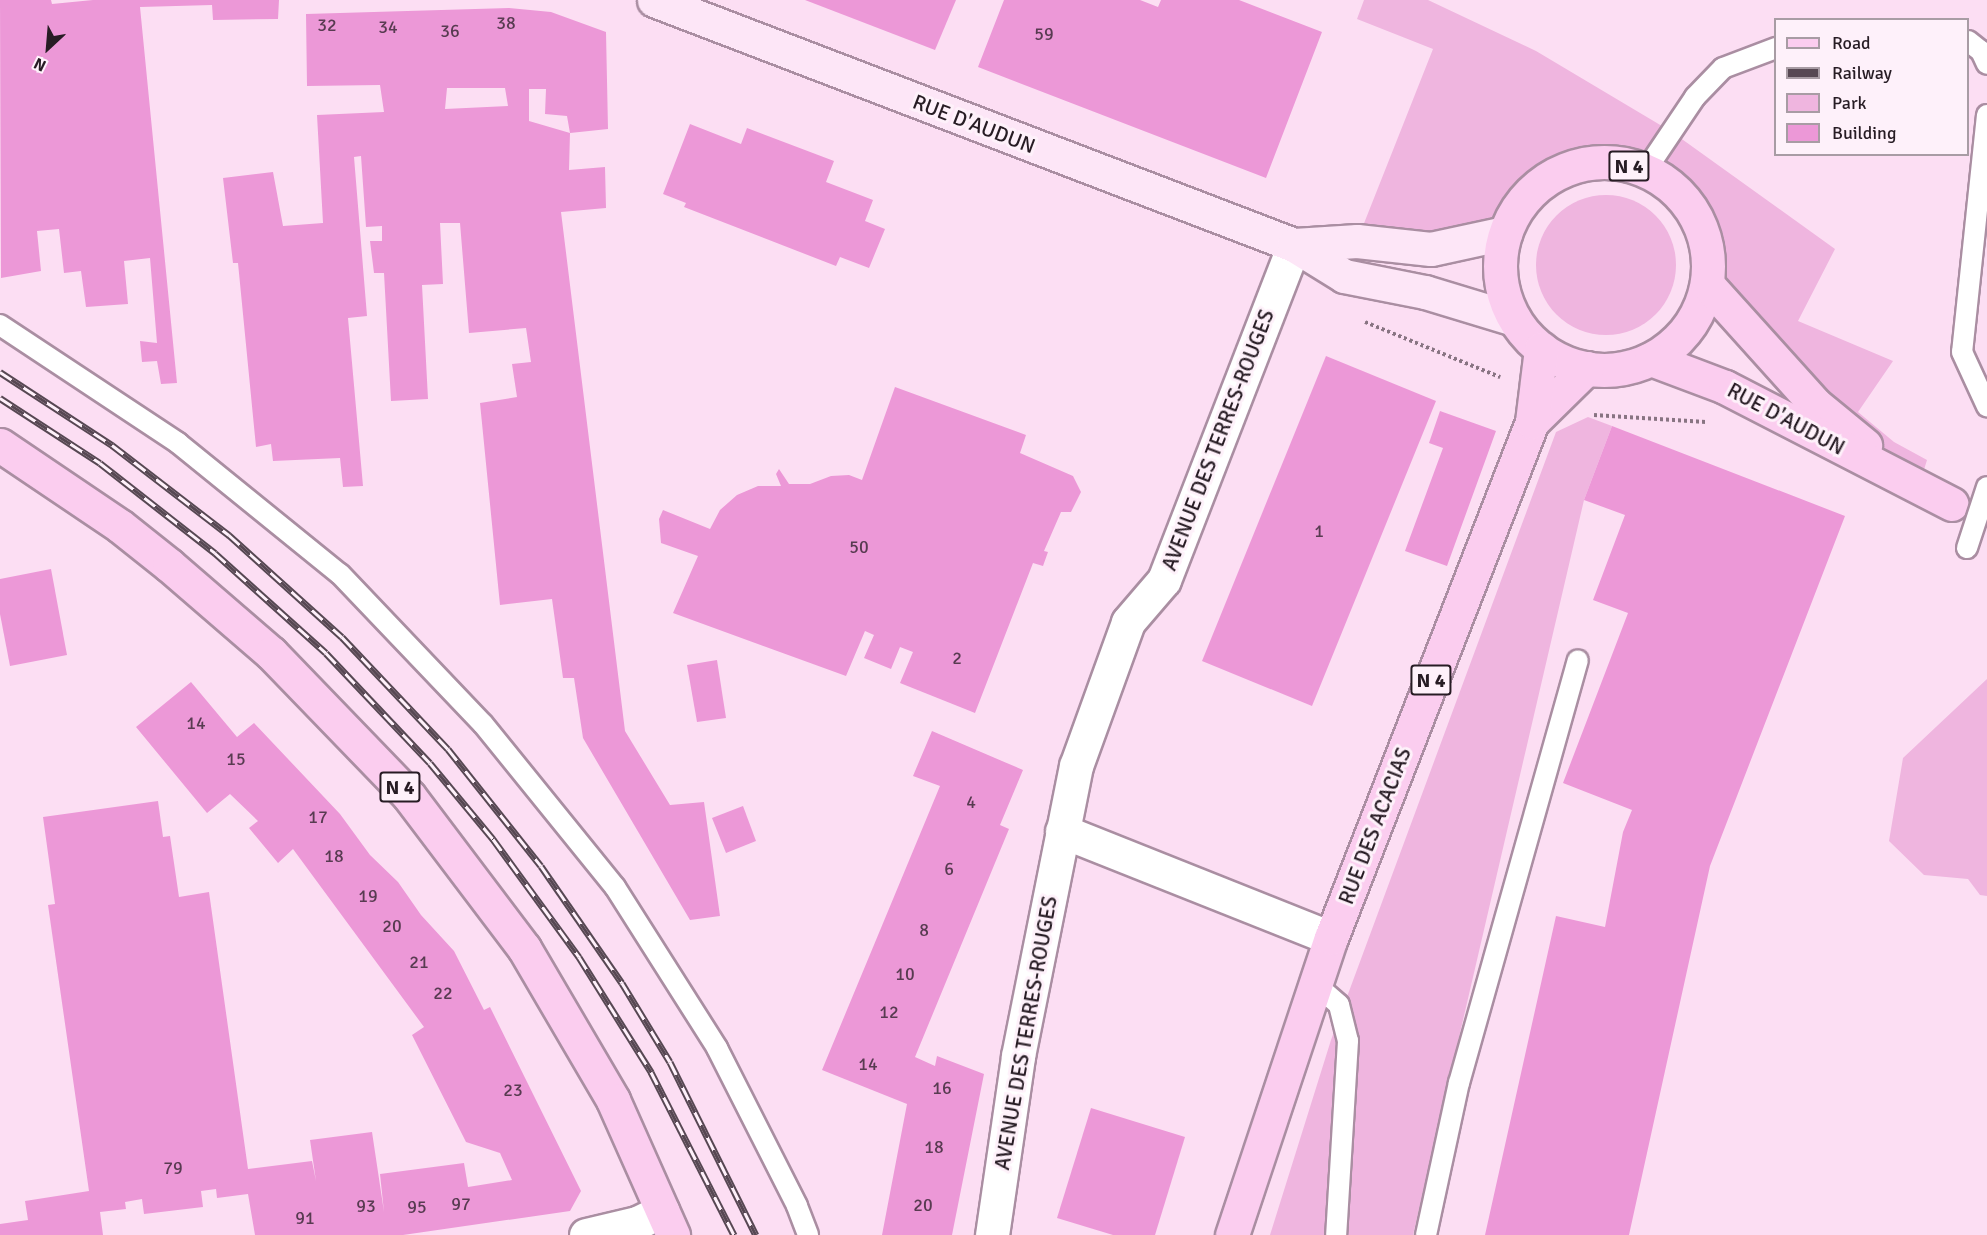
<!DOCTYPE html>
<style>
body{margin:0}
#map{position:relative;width:1987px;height:1235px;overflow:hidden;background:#fcdef3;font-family:Signika,sans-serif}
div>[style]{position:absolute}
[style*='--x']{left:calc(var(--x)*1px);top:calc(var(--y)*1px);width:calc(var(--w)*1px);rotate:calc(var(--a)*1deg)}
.green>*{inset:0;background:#efb5df}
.round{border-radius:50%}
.building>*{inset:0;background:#ec98d7}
.path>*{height:4px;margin-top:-2px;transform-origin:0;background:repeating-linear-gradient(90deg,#887482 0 3px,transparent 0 6px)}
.roads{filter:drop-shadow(2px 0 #aa8ea2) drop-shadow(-2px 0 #aa8ea2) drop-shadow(0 2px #aa8ea2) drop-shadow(0 -2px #aa8ea2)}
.lane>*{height:20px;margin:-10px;padding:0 10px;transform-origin:10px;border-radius:10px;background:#fff}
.street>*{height:33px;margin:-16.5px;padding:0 16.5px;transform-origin:16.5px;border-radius:16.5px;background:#fff}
.secondary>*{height:33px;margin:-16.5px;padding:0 16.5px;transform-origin:16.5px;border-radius:16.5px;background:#fde6f7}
.primary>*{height:33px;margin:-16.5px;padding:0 16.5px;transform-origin:16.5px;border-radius:16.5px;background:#fbcdef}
.primary>.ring{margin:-16.5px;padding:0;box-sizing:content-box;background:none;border:33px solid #fbcdef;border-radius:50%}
.rail>*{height:7px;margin-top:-3.5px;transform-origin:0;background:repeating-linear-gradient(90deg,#fef1fa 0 14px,#574853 0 28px);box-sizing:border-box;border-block:2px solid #574853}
.bridges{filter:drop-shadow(2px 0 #aa8ea2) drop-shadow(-2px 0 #aa8ea2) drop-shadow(0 2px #aa8ea2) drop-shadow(0 -2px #aa8ea2)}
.lane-bridge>*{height:20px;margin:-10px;padding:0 10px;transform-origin:10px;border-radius:10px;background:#fff}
span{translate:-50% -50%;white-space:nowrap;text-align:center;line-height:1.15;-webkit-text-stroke:6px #fef1fa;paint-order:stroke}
.number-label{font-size:18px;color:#583b51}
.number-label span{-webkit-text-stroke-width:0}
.shield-label span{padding:2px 4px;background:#fef1fa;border:2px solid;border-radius:4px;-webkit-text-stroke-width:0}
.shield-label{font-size:20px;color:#271c24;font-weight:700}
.street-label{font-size:21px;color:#271c24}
.legend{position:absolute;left:1774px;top:18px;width:195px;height:138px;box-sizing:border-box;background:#fef1fa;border:2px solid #a89ca4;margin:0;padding:8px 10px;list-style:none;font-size:18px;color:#271c24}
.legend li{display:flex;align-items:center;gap:12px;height:30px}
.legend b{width:30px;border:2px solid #a89ca4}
.north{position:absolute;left:18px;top:18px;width:60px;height:60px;-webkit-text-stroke:4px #fef1fa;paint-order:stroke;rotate:206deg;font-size:16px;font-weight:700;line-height:24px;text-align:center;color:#271c24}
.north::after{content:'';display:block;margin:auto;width:21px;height:27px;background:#271c24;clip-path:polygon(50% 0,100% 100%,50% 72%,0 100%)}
</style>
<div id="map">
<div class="green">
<div style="clip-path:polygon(1364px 0,1428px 0,1536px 51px,1672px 132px,1835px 249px,1798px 321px,1893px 361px,1858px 412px,1894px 442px,1927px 460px,1918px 489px,1707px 284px,1707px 250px,1697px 217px,1675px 189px,1646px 170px,1613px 161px,1599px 163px,1578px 164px,1546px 178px,1521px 202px,1505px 233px,1357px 241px,1433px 49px,1357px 19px)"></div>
<div class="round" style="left:1536px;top:195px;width:140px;height:140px"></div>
<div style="clip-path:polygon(1588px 417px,1612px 426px,1584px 500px,1413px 1235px,1270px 1235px,1331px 1040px,1556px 432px)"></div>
<div style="clip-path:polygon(1987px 679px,1987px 896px,1980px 895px,1968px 879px,1924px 875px,1889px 841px,1903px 758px)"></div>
</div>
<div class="building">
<div style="clip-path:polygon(0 0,51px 0,52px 4px,93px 0,279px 0,278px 19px,213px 20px,212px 5px,140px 7px,177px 383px,161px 384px,157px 361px,142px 362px,140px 341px,157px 343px,150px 258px,124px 261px,128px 304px,86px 307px,81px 271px,64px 273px,59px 229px,37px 231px,41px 271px,1px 278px)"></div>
<div style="clip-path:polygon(805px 0,956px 0,935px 50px)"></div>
<div style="clip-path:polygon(1004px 0,1140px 0,1158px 7px,1161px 0,1239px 0,1322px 32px,1266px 178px,978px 67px)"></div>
<div style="clip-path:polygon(evenodd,509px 8px,551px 12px,606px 32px,608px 129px,570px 133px,569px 170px,605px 167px,606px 208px,561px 212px,625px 731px,670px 805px,704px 802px,720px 916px,690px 920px,583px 738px,574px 678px,563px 678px,552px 599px,500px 605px,480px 403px,517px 397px,512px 364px,531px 362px,526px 328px,469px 333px,460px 223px,440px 223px,443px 284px,422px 285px,428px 399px,391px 401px,384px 273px,374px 273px,370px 241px,382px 241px,382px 226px,366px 227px,361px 156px,354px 157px,367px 316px,348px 318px,363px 486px,343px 487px,340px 458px,273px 461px,271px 444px,256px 447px,238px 263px,233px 263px,223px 178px,273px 172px,283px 226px,323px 223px,317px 115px,384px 112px,380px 85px,307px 86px,306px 14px,509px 8px,447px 88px,505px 88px,508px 106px,445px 109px,447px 88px,509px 8px,529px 89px,546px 89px,545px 114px,567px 116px,570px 133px,529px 121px,529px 89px)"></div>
<div style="clip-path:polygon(690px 124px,741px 144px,747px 128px,834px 161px,826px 182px,873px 200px,865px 221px,885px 229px,869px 268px,840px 257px,836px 266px,684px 207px,686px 203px,663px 194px)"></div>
<div style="clip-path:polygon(1326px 356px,1436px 401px,1312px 706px,1202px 661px)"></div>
<div style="clip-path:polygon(895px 387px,1026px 435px,1020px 453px,1073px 476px,1081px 492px,1071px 512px,1061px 512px,1044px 551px,1048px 552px,1043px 566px,1033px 563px,975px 713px,900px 683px,913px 652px,900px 647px,891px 669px,864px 658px,874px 635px,865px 631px,846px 676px,673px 613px,698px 556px,661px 543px,659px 519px,663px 510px,710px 529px,720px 510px,737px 495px,758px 486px,781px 486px,776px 474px,779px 469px,789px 484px,810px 484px,831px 476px,849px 475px,862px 480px)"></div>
<div style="clip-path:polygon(1440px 411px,1496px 431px,1447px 566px,1405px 551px,1443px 448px,1429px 443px)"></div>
<div style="clip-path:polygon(1612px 426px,1845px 516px,1710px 866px,1629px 1235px,1485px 1235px,1556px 916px,1605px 927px,1623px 832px,1632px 810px,1563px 783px,1628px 613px,1593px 600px,1625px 515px,1584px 500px)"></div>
<div style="clip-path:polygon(51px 569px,67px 655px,10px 666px,0 614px,0 579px)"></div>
<div style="clip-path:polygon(717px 660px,726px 718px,697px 722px,687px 665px)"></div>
<div style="clip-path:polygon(191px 682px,237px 737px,254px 723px,340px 814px,370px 855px,398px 882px,421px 915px,454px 951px,484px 1010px,490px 1007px,581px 1191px,570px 1211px,403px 1235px,255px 1235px,248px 1194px,217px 1198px,216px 1189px,201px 1191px,203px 1207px,144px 1214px,142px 1199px,125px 1202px,126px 1209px,100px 1212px,103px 1235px,0 1235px,0 1224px,28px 1220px,25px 1201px,89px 1191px,48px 905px,55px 904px,43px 817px,158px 801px,163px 837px,170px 836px,179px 897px,209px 892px,248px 1169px,312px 1161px,316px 1181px,310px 1140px,372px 1132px,384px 1212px,380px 1174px,464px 1163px,468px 1187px,512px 1180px,500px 1153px,466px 1142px,412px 1035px,424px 1027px,293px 849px,278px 863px,249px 828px,258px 821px,230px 794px,207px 813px,136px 727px)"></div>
<div style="clip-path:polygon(932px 731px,1023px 770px,1000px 825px,1009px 829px,915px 1057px,935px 1066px,937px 1056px,984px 1074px,952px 1235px,882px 1235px,907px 1104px,822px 1070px,940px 786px,913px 776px)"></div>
<div style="clip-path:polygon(743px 806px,756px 841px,726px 853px,712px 818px)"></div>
<div style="clip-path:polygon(1091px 1108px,1185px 1137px,1155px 1235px,1113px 1235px,1057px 1218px)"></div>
</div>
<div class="path">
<div style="--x:1365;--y:322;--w:146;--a:22.2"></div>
<div style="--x:1594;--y:415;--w:112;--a:3.6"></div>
</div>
<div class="roads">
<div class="lane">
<div style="--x:1968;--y:41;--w:16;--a:38"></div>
<div style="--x:1981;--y:51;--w:14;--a:65"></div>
<div style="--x:1987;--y:115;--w:238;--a:96"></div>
<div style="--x:1962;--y:352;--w:60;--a:65.2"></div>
<div style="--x:1646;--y:170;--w:88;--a:-56.1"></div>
<div style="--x:1695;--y:97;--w:40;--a:-46"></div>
<div style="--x:1723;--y:68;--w:57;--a:-20.7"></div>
<div style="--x:0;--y:325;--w:214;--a:33.5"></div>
<div style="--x:178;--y:443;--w:208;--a:39"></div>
<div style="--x:340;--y:574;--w:207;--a:46.4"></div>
<div style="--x:483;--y:724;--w:210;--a:51"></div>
<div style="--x:615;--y:887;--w:191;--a:57.6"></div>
<div style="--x:717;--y:1048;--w:177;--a:63.1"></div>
<div style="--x:797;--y:1206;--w:31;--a:69"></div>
<div style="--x:1314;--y:983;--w:33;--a:41"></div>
<div style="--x:1339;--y:1005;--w:37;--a:76"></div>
<div style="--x:1348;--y:1041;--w:194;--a:93.5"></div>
<div style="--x:1426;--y:1235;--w:156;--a:-77.8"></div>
<div style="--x:1459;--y:1083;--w:439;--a:-74.3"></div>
</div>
<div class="street">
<div style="--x:1062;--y:831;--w:289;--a:21.7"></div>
<div style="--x:586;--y:1235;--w:52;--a:-13.2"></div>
<div style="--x:637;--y:1223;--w:28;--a:-26"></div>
<div style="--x:992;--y:1235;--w:181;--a:-81.7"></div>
<div style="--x:1018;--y:1056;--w:296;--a:-78.7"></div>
<div style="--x:1076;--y:766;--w:153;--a:-70.1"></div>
<div style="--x:1128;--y:622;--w:55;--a:-49.4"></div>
<div style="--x:1164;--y:580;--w:359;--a:-68.8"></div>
</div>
<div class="secondary">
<div style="--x:654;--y:0;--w:685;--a:20.95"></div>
<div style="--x:1294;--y:245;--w:59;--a:31.8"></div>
<div style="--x:1344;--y:276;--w:83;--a:11.2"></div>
<div style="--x:1425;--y:292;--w:93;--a:16.9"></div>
<div style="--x:1294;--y:245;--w:63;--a:-3.6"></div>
<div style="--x:1357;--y:241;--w:74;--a:6.2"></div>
<div style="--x:1431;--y:249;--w:76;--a:-12.2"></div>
</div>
<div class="primary">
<div class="ring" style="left:1500px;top:162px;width:175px;height:175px"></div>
<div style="--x:1707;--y:284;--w:161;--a:48"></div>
<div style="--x:1815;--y:404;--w:65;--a:39.4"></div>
<div style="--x:1651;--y:359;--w:79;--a:20.7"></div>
<div style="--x:1725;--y:387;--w:255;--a:27.3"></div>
<div style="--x:1532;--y:422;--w:77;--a:-44.5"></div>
<div style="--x:0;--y:445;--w:145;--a:34"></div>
<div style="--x:120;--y:526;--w:63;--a:38.5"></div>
<div style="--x:169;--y:565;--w:135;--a:40.8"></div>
<div style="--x:271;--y:653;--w:199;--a:46"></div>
<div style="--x:409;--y:796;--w:191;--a:52.9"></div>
<div style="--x:524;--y:948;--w:176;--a:59.6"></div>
<div style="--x:613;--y:1100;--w:148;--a:66"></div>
<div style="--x:1232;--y:1235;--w:313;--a:-71.6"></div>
<div style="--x:1331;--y:938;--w:554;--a:-68.72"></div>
<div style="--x:1532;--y:422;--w:74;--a:-83"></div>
</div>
</div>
<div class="rail">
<div style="--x:0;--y:372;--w:134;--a:33.1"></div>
<div style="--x:112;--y:445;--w:148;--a:37.6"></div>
<div style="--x:229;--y:535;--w:152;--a:42.1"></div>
<div style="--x:342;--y:637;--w:154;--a:46.6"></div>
<div style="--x:448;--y:749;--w:149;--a:51.5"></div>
<div style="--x:541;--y:866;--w:142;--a:55.3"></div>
<div style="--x:622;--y:983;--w:92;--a:58.7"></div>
<div style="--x:670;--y:1062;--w:193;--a:63.6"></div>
<div style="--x:0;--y:398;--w:119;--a:33"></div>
<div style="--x:100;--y:463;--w:146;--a:38"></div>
<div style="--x:215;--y:553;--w:149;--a:42"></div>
<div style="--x:326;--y:653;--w:151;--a:46.6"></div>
<div style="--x:430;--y:763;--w:99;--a:50.3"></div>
<div style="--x:493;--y:839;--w:146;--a:53.9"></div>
<div style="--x:579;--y:957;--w:136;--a:57.9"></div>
<div style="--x:651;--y:1072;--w:183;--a:63"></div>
</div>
<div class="bridges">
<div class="lane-bridge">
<div style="--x:1967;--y:548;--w:64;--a:-71.8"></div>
</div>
</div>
<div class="number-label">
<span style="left:506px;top:23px">38</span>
<span style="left:327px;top:25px">32</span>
<span style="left:388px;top:27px">34</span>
<span style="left:450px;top:31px">36</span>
<span style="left:1044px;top:34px">59</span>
<span style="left:1319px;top:531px">1</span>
<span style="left:859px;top:547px">50</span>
<span style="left:957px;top:658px">2</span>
<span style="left:196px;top:723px">14</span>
<span style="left:236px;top:759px">15</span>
<span style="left:971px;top:802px">4</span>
<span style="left:318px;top:817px">17</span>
<span style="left:334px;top:856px">18</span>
<span style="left:949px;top:869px">6</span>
<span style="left:368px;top:896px">19</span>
<span style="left:392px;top:926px">20</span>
<span style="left:924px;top:930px">8</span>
<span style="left:419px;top:962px">21</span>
<span style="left:905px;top:974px">10</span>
<span style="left:443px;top:993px">22</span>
<span style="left:889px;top:1012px">12</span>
<span style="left:868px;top:1064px">14</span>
<span style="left:942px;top:1088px">16</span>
<span style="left:513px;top:1090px">23</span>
<span style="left:934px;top:1147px">18</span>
<span style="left:173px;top:1168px">79</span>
<span style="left:461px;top:1204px">97</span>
<span style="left:923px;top:1205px">20</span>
<span style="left:366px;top:1206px">93</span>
<span style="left:417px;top:1207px">95</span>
<span style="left:305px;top:1218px">91</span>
</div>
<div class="shield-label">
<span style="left:1629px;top:166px">N 4</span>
<span style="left:1431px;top:680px">N 4</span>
<span style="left:400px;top:787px">N 4</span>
</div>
<div class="street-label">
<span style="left:974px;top:124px;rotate:21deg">RUE D'AUDUN</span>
<span style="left:1786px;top:419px;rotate:28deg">RUE D'AUDUN</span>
<span style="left:1218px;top:440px;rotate:-69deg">AVENUE DES TERRES-ROUGES</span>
<span style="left:1375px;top:826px;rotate:-69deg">RUE DES ACACIAS</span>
<span style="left:1026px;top:1033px;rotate:-80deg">AVENUE DES TERRES-ROUGES</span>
</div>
<ul class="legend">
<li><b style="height:8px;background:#fbcdef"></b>Road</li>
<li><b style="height:8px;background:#574853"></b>Railway</li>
<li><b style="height:16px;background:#efb5df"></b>Park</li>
<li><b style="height:16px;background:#ec98d7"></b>Building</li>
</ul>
<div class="north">N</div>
</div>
